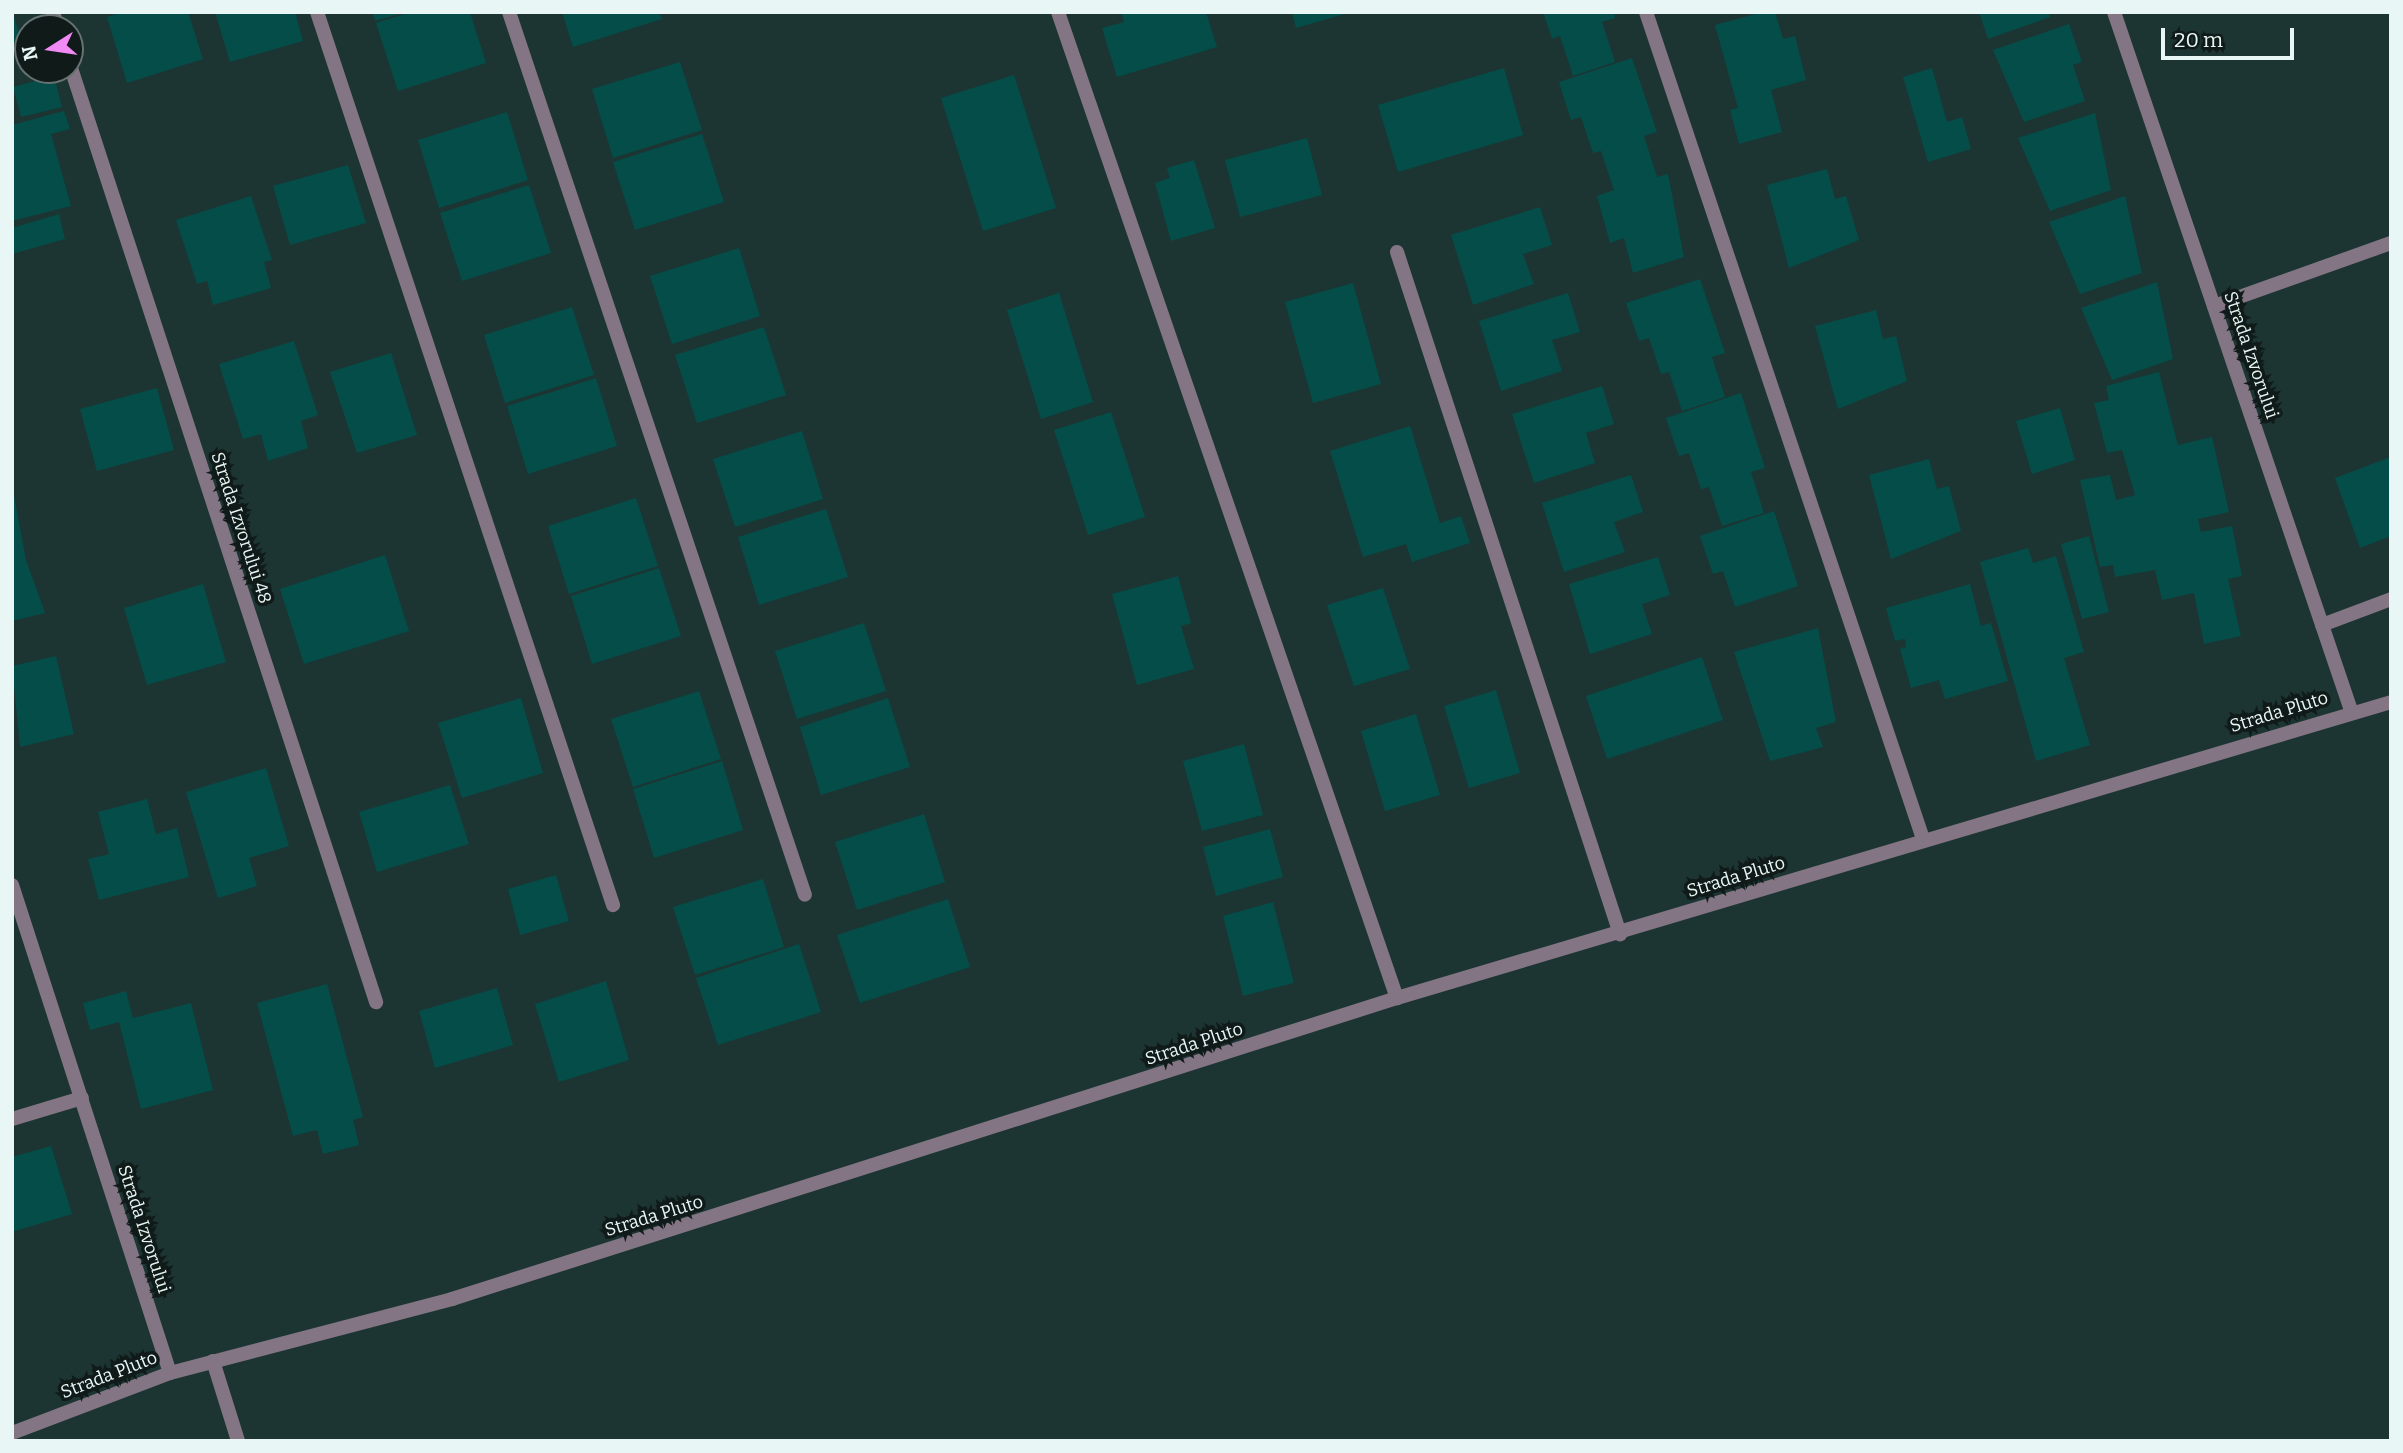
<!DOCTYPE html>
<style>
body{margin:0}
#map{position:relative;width:2403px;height:1453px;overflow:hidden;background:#1c3533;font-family:Bitter,serif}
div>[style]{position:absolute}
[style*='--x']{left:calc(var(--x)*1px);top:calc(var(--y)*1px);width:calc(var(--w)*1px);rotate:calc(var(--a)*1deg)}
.building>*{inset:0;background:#044d48}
.minor>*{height:14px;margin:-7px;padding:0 7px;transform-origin:7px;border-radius:7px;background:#847584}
span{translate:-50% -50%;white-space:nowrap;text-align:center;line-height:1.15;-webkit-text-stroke:7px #101b19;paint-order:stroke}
.street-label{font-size:18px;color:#e8f7f5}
.frame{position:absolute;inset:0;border:14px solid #e8f7f5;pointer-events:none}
.north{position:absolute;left:14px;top:14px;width:70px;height:70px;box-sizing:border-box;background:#101b19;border:2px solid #667371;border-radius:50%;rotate:258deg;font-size:19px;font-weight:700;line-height:28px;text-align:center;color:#e8f7f5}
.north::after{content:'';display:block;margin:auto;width:24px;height:32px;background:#f18af4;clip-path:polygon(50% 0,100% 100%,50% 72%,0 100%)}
.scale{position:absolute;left:2161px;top:28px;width:133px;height:32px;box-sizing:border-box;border:4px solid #e8f7f5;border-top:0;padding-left:9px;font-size:21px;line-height:24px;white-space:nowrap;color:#e8f7f5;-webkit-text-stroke:5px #101b19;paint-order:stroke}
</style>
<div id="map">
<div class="building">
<div style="clip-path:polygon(12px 12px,22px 40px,12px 43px)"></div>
<div style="clip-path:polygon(122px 12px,188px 12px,203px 59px,127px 83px,107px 17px)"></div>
<div style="clip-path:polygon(215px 12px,295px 12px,303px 41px,230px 62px)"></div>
<div style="clip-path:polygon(372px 12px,402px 12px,403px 13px,375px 21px)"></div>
<div style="clip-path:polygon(410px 12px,470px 12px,486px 63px,398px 91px,376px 23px)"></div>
<div style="clip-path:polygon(562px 12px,659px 12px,662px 19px,573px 47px)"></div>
<div style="clip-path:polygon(1121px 12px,1206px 12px,1217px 47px,1117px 77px,1102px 28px,1124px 22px)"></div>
<div style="clip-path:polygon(1292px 12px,1348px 12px,1348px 13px,1296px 28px)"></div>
<div style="clip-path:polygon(1543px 12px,1614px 12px,1615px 18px,1602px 22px,1615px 62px,1573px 76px,1560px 36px,1552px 39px)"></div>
<div style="clip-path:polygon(1763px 12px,1775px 12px,1783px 39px,1795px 36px,1806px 80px,1771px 90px,1782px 132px,1739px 144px,1730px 110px,1738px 108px,1715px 25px)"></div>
<div style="clip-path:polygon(1979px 12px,2048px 12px,2050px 17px,1988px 39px)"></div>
<div style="clip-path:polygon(2069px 24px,2082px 62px,2073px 65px,2085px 101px,2024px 122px,1993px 50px)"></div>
<div style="clip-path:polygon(1632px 58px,1657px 132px,1644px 136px,1657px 177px,1668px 174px,1684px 257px,1633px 273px,1624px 238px,1610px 243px,1597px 196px,1614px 190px,1601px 151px,1593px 153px,1581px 117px,1571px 120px,1559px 82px)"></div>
<div style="clip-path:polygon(680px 62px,702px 130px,613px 158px,592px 89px)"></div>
<div style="clip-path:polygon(1504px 68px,1523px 135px,1398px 172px,1378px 105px)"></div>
<div style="clip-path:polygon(1932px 68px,1947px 122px,1962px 117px,1971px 149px,1928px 162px,1903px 77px)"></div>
<div style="clip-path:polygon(1014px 75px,1056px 208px,983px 231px,941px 98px)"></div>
<div style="clip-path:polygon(54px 76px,62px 107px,21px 117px,13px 87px)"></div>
<div style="clip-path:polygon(64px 111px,70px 129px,51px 134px,71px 206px,12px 221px,12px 125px)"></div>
<div style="clip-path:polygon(507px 112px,528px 180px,439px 208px,418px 140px)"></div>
<div style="clip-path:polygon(2095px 113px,2111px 190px,2050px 211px,2018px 138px)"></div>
<div style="clip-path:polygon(702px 134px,724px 202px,635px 230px,613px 162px)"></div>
<div style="clip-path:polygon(1307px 138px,1322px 195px,1240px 217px,1225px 160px)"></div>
<div style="clip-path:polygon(1194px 160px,1215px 228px,1171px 241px,1155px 183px,1170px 178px,1167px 168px)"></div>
<div style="clip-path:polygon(348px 165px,366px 223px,290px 245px,273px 186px)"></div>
<div style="clip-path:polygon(1827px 169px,1835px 199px,1846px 196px,1859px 240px,1789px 268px,1767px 185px)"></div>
<div style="clip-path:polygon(529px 185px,551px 253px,462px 281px,440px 213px)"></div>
<div style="clip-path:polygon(251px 196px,272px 260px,264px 262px,271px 288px,213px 305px,207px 281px,197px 284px,176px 220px)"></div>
<div style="clip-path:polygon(2125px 196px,2142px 273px,2080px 294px,2049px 222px)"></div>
<div style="clip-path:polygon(1540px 207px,1552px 245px,1523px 254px,1534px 284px,1473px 305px,1451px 235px)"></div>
<div style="clip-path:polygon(59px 214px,65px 239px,12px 254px,12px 228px)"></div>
<div style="clip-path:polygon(739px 248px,760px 316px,672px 344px,650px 276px)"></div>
<div style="clip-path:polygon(1700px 279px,1725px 353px,1712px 357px,1725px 397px,1682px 411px,1669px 372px,1661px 374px,1649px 338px,1639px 341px,1626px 303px)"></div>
<div style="clip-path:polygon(2157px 282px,2173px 359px,2112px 380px,2081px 308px)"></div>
<div style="clip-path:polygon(1353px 283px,1381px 384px,1313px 403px,1285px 302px)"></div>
<div style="clip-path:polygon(1059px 293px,1093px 402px,1041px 419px,1007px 310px)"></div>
<div style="clip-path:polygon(1568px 293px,1580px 332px,1552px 340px,1562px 371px,1501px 391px,1479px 321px)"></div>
<div style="clip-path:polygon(572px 307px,594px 375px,505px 403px,484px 335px)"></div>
<div style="clip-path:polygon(1876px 310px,1883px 339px,1896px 336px,1907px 381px,1838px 409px,1815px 326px)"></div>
<div style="clip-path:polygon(764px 327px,786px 395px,697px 423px,675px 355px)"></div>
<div style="clip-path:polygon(294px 341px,318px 415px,301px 421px,308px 448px,268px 461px,261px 434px,243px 439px,219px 364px)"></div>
<div style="clip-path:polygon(391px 353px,417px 435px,357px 453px,330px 372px)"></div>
<div style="clip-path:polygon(2159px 372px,2178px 445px,2212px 437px,2229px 512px,2198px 519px,2201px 532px,2232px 526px,2242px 576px,2228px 579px,2241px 636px,2204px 644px,2194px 593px,2162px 600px,2155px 570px,2115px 577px,2113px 565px,2100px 567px,2080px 480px,2110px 475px,2116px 500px,2135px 495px,2122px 450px,2107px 453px,2094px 403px,2109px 400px,2106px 386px)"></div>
<div style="clip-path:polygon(596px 378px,617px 446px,528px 474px,507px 406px)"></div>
<div style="clip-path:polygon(1602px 386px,1614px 424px,1586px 433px,1595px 463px,1534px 483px,1512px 414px)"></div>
<div style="clip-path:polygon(157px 388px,174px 450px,97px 471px,80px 409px)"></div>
<div style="clip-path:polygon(1741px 393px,1765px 468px,1751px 472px,1764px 513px,1722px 526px,1709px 487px,1701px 489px,1689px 453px,1679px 456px,1666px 418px)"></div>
<div style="clip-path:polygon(2060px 408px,2075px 460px,2032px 474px,2016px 421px)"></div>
<div style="clip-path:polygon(1111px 412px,1145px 517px,1088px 535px,1054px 430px)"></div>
<div style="clip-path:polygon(1410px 426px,1440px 523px,1461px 516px,1470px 543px,1412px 562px,1406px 544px,1363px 557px,1330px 451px)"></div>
<div style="clip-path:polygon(802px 431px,823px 499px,735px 527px,713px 459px)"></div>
<div style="clip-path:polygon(2391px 457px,2391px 536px,2360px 548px,2335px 478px)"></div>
<div style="clip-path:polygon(1929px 459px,1937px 489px,1949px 486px,1961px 531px,1891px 559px,1869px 475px)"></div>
<div style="clip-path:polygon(1631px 475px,1643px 512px,1614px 522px,1625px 552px,1564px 572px,1542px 503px)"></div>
<div style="clip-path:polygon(12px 485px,26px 560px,45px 613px,12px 621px)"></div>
<div style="clip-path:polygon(636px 498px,658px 566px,569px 594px,548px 526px)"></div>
<div style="clip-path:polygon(826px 509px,848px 577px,759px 605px,738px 537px)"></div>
<div style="clip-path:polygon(1774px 511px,1798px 586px,1735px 607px,1723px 571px,1713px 574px,1700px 536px)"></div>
<div style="clip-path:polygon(2089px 536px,2109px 612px,2082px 619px,2061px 544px)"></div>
<div style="clip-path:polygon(2028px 548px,2033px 563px,2056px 556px,2084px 652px,2064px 658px,2090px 745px,2036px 761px,1980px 562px)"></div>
<div style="clip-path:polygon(385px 555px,409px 631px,304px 664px,280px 589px)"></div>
<div style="clip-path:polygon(1658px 557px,1670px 595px,1642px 604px,1652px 634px,1590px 654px,1569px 584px)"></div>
<div style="clip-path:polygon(659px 568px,681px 636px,592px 664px,571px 596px)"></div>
<div style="clip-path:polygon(1178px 576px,1191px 623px,1181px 626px,1194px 669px,1137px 685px,1112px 594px)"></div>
<div style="clip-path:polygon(203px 584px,226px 662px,147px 685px,124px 608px)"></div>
<div style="clip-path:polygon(1970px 584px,1981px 626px,1991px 623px,2008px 681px,1945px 699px,1939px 680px,1911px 688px,1900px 649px,1906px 647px,1905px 639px,1895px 641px,1886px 608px)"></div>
<div style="clip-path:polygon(1383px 588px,1410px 669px,1354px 686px,1327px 605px)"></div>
<div style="clip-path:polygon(864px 623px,886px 691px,797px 719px,775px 651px)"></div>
<div style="clip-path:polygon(1818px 628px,1836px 722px,1816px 728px,1823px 747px,1770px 761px,1734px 652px)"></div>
<div style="clip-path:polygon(56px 656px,74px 734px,20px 747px,12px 666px)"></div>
<div style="clip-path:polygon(1702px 657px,1723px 720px,1607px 759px,1586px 696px)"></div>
<div style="clip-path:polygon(1496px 690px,1520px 773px,1469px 788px,1444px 706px)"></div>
<div style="clip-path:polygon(699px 691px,721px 759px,633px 787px,611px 719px)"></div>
<div style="clip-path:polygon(521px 698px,543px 773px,462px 798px,438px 723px)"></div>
<div style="clip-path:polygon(888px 698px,910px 767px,821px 795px,800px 727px)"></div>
<div style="clip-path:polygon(1416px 714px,1440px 795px,1385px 811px,1361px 731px)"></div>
<div style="clip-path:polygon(1244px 744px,1263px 815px,1202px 831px,1183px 761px)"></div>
<div style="clip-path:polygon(722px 761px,743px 830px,654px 858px,633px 789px)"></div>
<div style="clip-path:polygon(266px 768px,289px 846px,249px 858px,257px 886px,218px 898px,186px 792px)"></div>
<div style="clip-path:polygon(450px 785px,469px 844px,377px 872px,359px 812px)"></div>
<div style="clip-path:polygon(147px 799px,156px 834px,177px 828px,189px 877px,99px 900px,88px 859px,109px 854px,98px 812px)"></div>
<div style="clip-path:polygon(924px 814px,945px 882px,857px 910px,835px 842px)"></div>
<div style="clip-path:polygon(1270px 829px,1283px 877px,1216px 896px,1203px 847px)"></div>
<div style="clip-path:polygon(556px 875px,569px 921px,520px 935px,508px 889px)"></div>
<div style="clip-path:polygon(763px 879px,784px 947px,695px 975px,673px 907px)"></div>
<div style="clip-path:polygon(948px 899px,970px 967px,860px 1003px,837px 935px)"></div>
<div style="clip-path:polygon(1273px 902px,1294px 983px,1243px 996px,1223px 916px)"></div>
<div style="clip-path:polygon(799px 944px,821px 1012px,718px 1045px,696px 978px)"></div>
<div style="clip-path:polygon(606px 981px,629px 1060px,559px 1082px,535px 1004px)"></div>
<div style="clip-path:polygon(327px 984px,363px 1117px,353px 1120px,359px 1145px,323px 1154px,317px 1130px,293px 1136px,257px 1003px)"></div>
<div style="clip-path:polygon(497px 988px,513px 1045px,435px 1068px,419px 1011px)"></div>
<div style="clip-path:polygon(126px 991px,133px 1018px,191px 1003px,213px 1090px,141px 1109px,119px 1022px,90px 1030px,83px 1003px)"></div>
<div style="clip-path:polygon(51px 1146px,72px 1214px,12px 1232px,12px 1157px)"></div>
</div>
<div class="minor">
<div style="--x:53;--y:12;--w:17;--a:73"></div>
<div style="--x:317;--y:12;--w:941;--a:71.66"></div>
<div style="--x:509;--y:12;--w:931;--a:71.47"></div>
<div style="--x:1058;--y:12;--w:1043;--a:71.03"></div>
<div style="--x:1646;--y:12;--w:872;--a:71.48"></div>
<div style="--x:2114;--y:12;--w:737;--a:71.25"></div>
<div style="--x:70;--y:65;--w:986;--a:71.91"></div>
<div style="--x:1397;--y:252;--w:718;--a:71.89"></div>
<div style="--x:2214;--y:306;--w:188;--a:-19.6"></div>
<div style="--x:2322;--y:625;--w:74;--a:-20.6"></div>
<div style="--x:12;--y:885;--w:513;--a:72.06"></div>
<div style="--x:12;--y:1119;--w:73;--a:-16.7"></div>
<div style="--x:213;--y:1361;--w:84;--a:72.6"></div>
<div style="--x:12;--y:1433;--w:169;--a:-20.8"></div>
<div style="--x:170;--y:1373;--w:292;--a:-14.7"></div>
<div style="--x:452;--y:1299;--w:992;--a:-17.67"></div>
<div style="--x:1397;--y:998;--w:1037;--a:-16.58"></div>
</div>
<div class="street-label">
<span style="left:2251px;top:355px;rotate:71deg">Strada Izvorului</span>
<span style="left:241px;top:528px;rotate:72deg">Strada Izvorului 48</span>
<span style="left:2279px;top:712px;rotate:-17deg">Strada Pluto</span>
<span style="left:1736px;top:877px;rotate:-17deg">Strada Pluto</span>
<span style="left:1194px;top:1044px;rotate:-18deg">Strada Pluto</span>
<span style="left:654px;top:1216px;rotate:-17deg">Strada Pluto</span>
<span style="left:144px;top:1229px;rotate:72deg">Strada Izvorului</span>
<span style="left:109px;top:1375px;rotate:-21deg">Strada Pluto</span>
</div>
<div class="frame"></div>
<div class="north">N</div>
<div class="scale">20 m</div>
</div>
